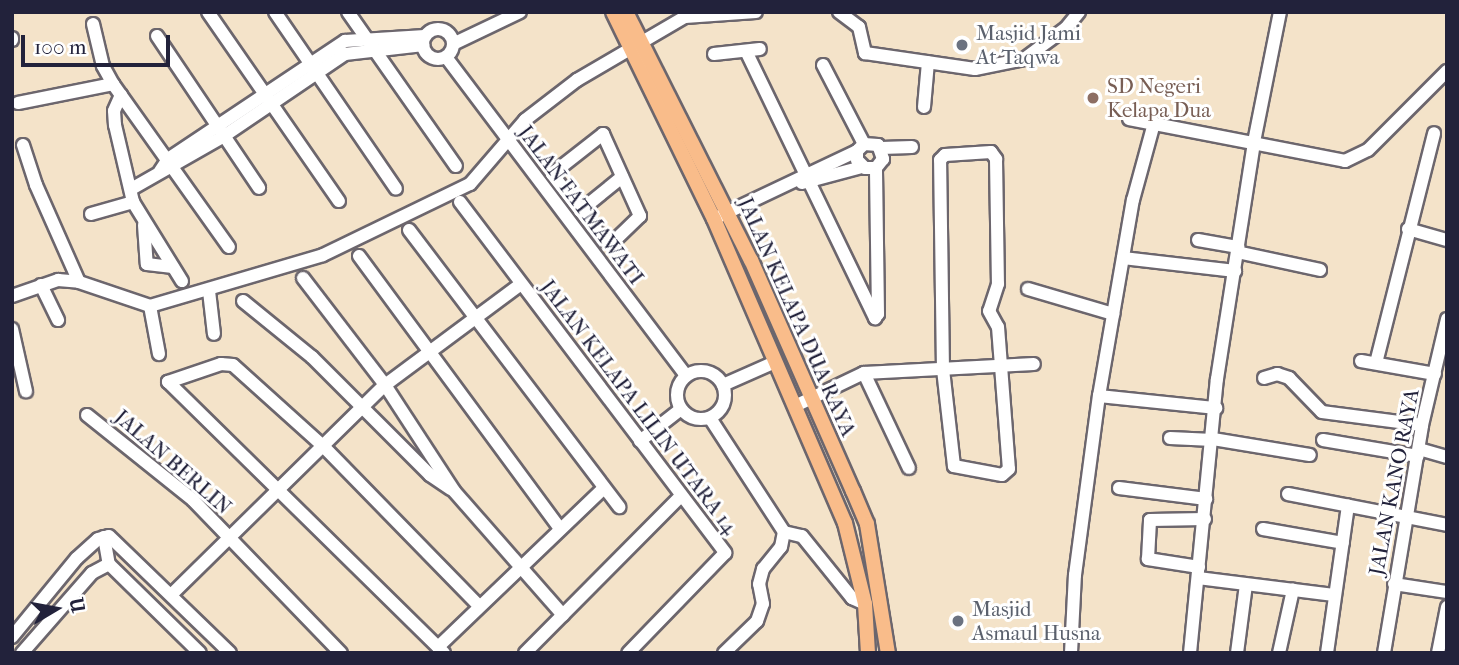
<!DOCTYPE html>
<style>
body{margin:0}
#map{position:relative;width:1459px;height:665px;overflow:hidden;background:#f4e3c9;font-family:"IM FELL French Canon",serif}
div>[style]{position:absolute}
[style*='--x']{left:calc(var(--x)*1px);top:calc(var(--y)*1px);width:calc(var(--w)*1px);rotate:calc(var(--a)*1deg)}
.roads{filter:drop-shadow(2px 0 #6c666d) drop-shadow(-2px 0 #6c666d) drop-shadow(0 2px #6c666d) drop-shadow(0 -2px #6c666d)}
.minor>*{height:12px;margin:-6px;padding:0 6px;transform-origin:6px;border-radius:6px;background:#fff}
.minor>.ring{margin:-6px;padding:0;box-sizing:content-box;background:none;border:12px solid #fff;border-radius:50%}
.major>*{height:14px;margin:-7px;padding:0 7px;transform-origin:7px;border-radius:7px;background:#f9bc8a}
.dots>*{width:19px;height:19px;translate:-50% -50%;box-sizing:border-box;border:4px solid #fff;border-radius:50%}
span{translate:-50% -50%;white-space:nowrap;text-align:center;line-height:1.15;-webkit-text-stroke:6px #fff;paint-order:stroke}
.worship-label{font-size:21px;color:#5b616d}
.left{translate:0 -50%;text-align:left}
.education-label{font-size:21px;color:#785e54}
.street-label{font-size:21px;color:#22223b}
.frame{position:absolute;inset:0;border:14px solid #22223b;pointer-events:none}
.north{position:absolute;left:21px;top:574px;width:70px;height:70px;-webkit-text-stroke:5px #fff;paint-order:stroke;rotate:80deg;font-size:19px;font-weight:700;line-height:28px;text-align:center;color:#22223b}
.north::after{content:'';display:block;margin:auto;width:24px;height:32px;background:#22223b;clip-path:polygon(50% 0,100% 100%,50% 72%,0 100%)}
.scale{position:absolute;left:21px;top:35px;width:149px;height:32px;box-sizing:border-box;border:4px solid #22223b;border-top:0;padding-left:9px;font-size:21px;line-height:24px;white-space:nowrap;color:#22223b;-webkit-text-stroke:5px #fff;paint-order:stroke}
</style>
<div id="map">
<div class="roads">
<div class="minor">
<div style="--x:208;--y:12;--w:230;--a:55.3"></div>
<div style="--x:275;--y:12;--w:214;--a:55.6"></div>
<div style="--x:348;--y:12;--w:188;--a:55"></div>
<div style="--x:839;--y:12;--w:25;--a:37"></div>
<div style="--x:859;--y:27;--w:27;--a:77"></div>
<div style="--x:865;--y:53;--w:111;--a:8.3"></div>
<div style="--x:975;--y:69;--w:50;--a:-11.5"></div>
<div style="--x:1024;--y:59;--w:52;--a:-36.4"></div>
<div style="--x:1066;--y:28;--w:21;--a:-51"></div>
<div style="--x:93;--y:24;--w:43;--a:76.6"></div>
<div style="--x:103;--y:66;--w:21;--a:61"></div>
<div style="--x:113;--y:84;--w:200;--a:54.6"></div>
<div class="ring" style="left:423px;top:29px;width:18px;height:18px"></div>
<div style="--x:157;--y:36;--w:183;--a:56.1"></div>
<div style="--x:12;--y:38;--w:2;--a:90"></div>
<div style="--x:453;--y:44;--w:74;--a:-25.5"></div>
<div style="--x:746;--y:51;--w:297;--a:64.2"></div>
<div style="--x:875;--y:318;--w:5;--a:-53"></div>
<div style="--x:878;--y:314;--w:146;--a:-90.8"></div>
<div style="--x:714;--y:54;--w:46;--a:-6.2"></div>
<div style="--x:446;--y:57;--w:399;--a:53"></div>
<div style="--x:823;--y:65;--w:89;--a:62.6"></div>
<div style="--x:121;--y:95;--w:17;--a:114"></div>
<div style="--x:114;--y:111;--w:14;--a:86"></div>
<div style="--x:115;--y:125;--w:79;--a:76.8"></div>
<div style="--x:133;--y:202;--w:93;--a:58.2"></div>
<div style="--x:18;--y:103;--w:97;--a:-11.3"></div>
<div style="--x:924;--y:107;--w:45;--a:-84.9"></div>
<div style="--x:1129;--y:119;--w:220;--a:11"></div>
<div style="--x:1345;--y:161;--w:25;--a:-26"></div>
<div style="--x:1368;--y:150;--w:112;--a:-45"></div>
<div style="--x:603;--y:134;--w:90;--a:65.7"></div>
<div style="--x:640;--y:216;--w:37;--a:136"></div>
<div style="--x:613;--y:242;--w:6;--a:180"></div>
<div style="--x:607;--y:242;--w:21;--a:-133"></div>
<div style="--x:593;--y:227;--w:67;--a:-127.7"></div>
<div style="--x:552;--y:174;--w:65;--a:-38.1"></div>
<div style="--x:23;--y:145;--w:42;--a:72"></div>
<div style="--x:36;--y:185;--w:106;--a:66.1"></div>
<div style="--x:881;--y:148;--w:31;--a:-2"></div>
<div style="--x:991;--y:152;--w:9;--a:54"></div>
<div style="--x:996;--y:159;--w:125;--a:89.1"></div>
<div style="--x:998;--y:284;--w:28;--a:108"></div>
<div style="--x:989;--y:311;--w:18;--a:61"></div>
<div style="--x:998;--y:327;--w:142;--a:85.6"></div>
<div style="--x:1009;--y:469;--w:9;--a:139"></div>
<div style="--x:1002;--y:475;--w:49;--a:-169.4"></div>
<div style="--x:954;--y:466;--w:97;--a:-96.5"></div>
<div style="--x:943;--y:370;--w:210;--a:-90.8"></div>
<div style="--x:940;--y:160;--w:7;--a:-45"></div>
<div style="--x:945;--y:155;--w:46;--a:-3.7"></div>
<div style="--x:160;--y:171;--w:14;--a:-56"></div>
<div style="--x:168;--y:159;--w:213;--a:-33.7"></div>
<div style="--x:345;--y:41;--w:80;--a:-3.6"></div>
<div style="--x:802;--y:183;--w:62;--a:-14.9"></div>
<div style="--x:133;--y:188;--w:105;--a:-29.7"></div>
<div style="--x:224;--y:136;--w:146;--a:-34.1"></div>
<div style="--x:345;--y:54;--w:79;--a:-6.6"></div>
<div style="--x:460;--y:202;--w:440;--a:52.9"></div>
<div style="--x:725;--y:553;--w:139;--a:134.1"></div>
<div style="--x:580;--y:211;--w:54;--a:-39"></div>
<div style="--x:91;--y:214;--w:44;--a:-15.9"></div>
<div style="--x:720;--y:216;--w:152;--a:-25.4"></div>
<div style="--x:857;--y:151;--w:10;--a:-45"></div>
<div style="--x:864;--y:144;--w:14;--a:4"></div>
<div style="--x:878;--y:145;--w:15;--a:70"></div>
<div style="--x:883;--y:159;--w:11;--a:128"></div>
<div style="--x:876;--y:168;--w:11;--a:180"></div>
<div style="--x:865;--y:168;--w:11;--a:-135"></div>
<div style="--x:857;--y:160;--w:9;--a:-90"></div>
<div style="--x:144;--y:225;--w:39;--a:86"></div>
<div style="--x:147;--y:264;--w:26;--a:7"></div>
<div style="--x:1408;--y:229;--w:41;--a:15.8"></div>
<div style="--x:409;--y:230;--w:348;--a:52.8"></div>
<div style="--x:1198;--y:240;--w:41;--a:9.9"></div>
<div style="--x:1237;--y:252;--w:85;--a:12.2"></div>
<div style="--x:359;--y:256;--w:337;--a:53.6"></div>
<div style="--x:1123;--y:258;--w:113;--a:6.6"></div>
<div style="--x:303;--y:278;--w:135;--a:52.5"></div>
<div style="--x:385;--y:385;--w:126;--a:56.9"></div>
<div style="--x:454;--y:491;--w:165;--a:48.7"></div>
<div style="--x:41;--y:285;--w:39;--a:64"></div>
<div style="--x:1028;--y:289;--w:89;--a:16.4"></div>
<div style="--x:209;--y:291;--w:43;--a:83.4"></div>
<div style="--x:12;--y:296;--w:49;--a:-19.2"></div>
<div style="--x:58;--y:280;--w:21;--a:5"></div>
<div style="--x:79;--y:282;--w:75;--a:18.7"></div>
<div style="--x:150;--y:306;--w:180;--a:-16.4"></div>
<div style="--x:323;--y:255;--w:163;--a:-25.8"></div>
<div style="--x:470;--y:184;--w:84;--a:-49.3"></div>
<div style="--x:525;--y:120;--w:66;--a:-37.6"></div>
<div style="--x:577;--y:80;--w:125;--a:-30.3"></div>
<div style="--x:685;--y:17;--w:71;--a:-4"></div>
<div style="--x:243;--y:301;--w:89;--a:39.1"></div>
<div style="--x:312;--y:357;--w:167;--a:45"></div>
<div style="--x:430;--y:475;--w:25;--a:34"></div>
<div style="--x:150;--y:306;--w:49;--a:79.4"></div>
<div style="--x:12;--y:329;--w:64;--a:77.3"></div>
<div style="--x:1361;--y:361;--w:75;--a:10"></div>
<div style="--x:1376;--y:363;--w:237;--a:-75.8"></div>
<div class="ring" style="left:677px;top:371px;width:36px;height:36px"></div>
<div style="--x:864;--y:373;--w:105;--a:64.7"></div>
<div style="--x:1264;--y:378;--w:14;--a:-17"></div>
<div style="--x:1277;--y:374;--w:13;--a:18"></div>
<div style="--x:1289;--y:378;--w:47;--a:45.9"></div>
<div style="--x:1322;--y:412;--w:101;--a:7.4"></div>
<div style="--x:723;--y:385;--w:57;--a:-23.9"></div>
<div style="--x:1099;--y:396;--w:118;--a:5.9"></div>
<div style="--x:795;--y:406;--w:76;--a:-25.6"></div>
<div style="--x:864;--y:373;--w:170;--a:-3"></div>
<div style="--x:87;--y:415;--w:136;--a:38.7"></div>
<div style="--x:193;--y:500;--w:213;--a:46"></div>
<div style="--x:710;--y:418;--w:136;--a:57"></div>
<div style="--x:1170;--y:438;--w:43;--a:2.7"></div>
<div style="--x:1213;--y:439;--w:98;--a:9.4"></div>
<div style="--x:1323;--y:440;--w:96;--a:9.6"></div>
<div style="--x:640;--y:441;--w:52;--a:-38"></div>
<div style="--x:1419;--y:449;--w:29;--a:16"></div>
<div style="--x:1119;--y:488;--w:88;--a:7.2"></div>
<div style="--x:1288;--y:494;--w:162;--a:11"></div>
<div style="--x:1263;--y:529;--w:81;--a:9.9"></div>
<div style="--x:784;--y:532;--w:18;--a:13"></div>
<div style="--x:802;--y:536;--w:80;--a:51.1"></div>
<div style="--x:852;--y:598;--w:14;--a:25"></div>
<div style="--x:104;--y:537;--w:27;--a:80"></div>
<div style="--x:1199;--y:567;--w:52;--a:-171.1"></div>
<div style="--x:1148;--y:559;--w:39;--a:-87"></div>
<div style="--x:1150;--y:520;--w:55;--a:-1"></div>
<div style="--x:1198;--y:578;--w:137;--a:7.1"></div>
<div style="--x:1394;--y:584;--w:54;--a:8.6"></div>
<div style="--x:172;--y:594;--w:298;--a:-44.5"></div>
<div style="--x:385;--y:385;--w:169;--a:-36.6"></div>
<div style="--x:12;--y:637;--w:102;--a:-50.6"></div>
<div style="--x:77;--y:558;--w:28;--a:-42"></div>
<div style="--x:98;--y:539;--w:11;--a:-15"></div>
<div style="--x:109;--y:536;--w:168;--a:44"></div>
<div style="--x:438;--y:647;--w:230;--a:-43.8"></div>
<div style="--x:22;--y:653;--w:106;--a:-48.8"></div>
<div style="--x:92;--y:573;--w:19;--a:-28"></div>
<div style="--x:109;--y:564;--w:127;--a:44.4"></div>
<div style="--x:444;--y:653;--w:387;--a:-135.5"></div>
<div style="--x:168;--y:382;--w:56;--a:-18.8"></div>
<div style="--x:221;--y:364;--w:12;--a:5"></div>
<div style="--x:233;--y:365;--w:122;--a:42"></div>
<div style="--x:324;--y:447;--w:222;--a:45.7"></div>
<div style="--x:525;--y:653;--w:218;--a:-45.2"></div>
<div style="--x:724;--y:653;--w:46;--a:-44.1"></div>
<div style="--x:757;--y:621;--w:18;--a:-71"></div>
<div style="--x:763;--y:604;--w:20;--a:-101"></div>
<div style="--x:759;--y:584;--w:16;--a:-75"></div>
<div style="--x:763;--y:569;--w:28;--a:-51"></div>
<div style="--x:781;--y:547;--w:15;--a:-79"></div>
<div style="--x:1071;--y:653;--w:78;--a:-87.1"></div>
<div style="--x:1075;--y:575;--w:181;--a:-82.4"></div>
<div style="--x:1099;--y:396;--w:199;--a:-80.2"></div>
<div style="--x:1133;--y:200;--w:80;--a:-74.7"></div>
<div style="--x:1190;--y:653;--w:275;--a:-84.4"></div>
<div style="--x:1217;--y:379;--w:240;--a:-81.1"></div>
<div style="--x:1254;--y:142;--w:133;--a:-78.7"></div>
<div style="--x:1237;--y:653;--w:69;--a:-82.5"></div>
<div style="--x:1279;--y:653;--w:65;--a:-77.5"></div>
<div style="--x:1327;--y:653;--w:149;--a:-81.9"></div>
<div style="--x:1384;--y:653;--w:231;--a:-80.5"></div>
<div style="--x:1422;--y:425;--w:109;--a:-76.7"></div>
<div style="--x:1438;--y:653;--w:47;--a:-78.9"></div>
</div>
<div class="major">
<div style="--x:613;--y:12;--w:230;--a:64"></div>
<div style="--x:714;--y:219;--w:331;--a:66.7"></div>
<div style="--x:845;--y:523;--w:83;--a:76.1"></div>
<div style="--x:865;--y:604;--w:49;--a:86.5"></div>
<div style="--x:626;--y:12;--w:278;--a:63.3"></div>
<div style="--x:751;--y:260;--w:253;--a:66.2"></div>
<div style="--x:853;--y:491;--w:36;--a:67"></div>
<div style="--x:867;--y:524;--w:131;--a:80.8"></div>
</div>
</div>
<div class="dots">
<div style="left:962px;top:45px;background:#6b7280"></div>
<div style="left:1093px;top:98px;background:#8d6e63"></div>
<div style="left:958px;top:621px;background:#6b7280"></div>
</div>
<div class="worship-label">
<span class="left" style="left:976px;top:45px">Masjid Jami<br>At Taqwa</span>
<span class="left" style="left:972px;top:621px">Masjid<br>Asmaul Husna</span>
</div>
<div class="education-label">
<span class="left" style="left:1107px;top:98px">SD Negeri<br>Kelapa Dua</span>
</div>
<div class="street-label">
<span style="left:581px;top:205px;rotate:53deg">JALAN FATMAWATI</span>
<span style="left:797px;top:317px;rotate:66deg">JALAN KELAPA DUA RAYA</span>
<span style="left:639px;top:407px;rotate:53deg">JALAN KELAPA LILIN UTARA 14</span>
<span style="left:173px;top:462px;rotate:41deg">JALAN BERLIN</span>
<span style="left:1394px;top:482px;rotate:-79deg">JALAN KANO RAYA</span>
</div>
<div class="frame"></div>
<div class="north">U</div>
<div class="scale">100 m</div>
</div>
